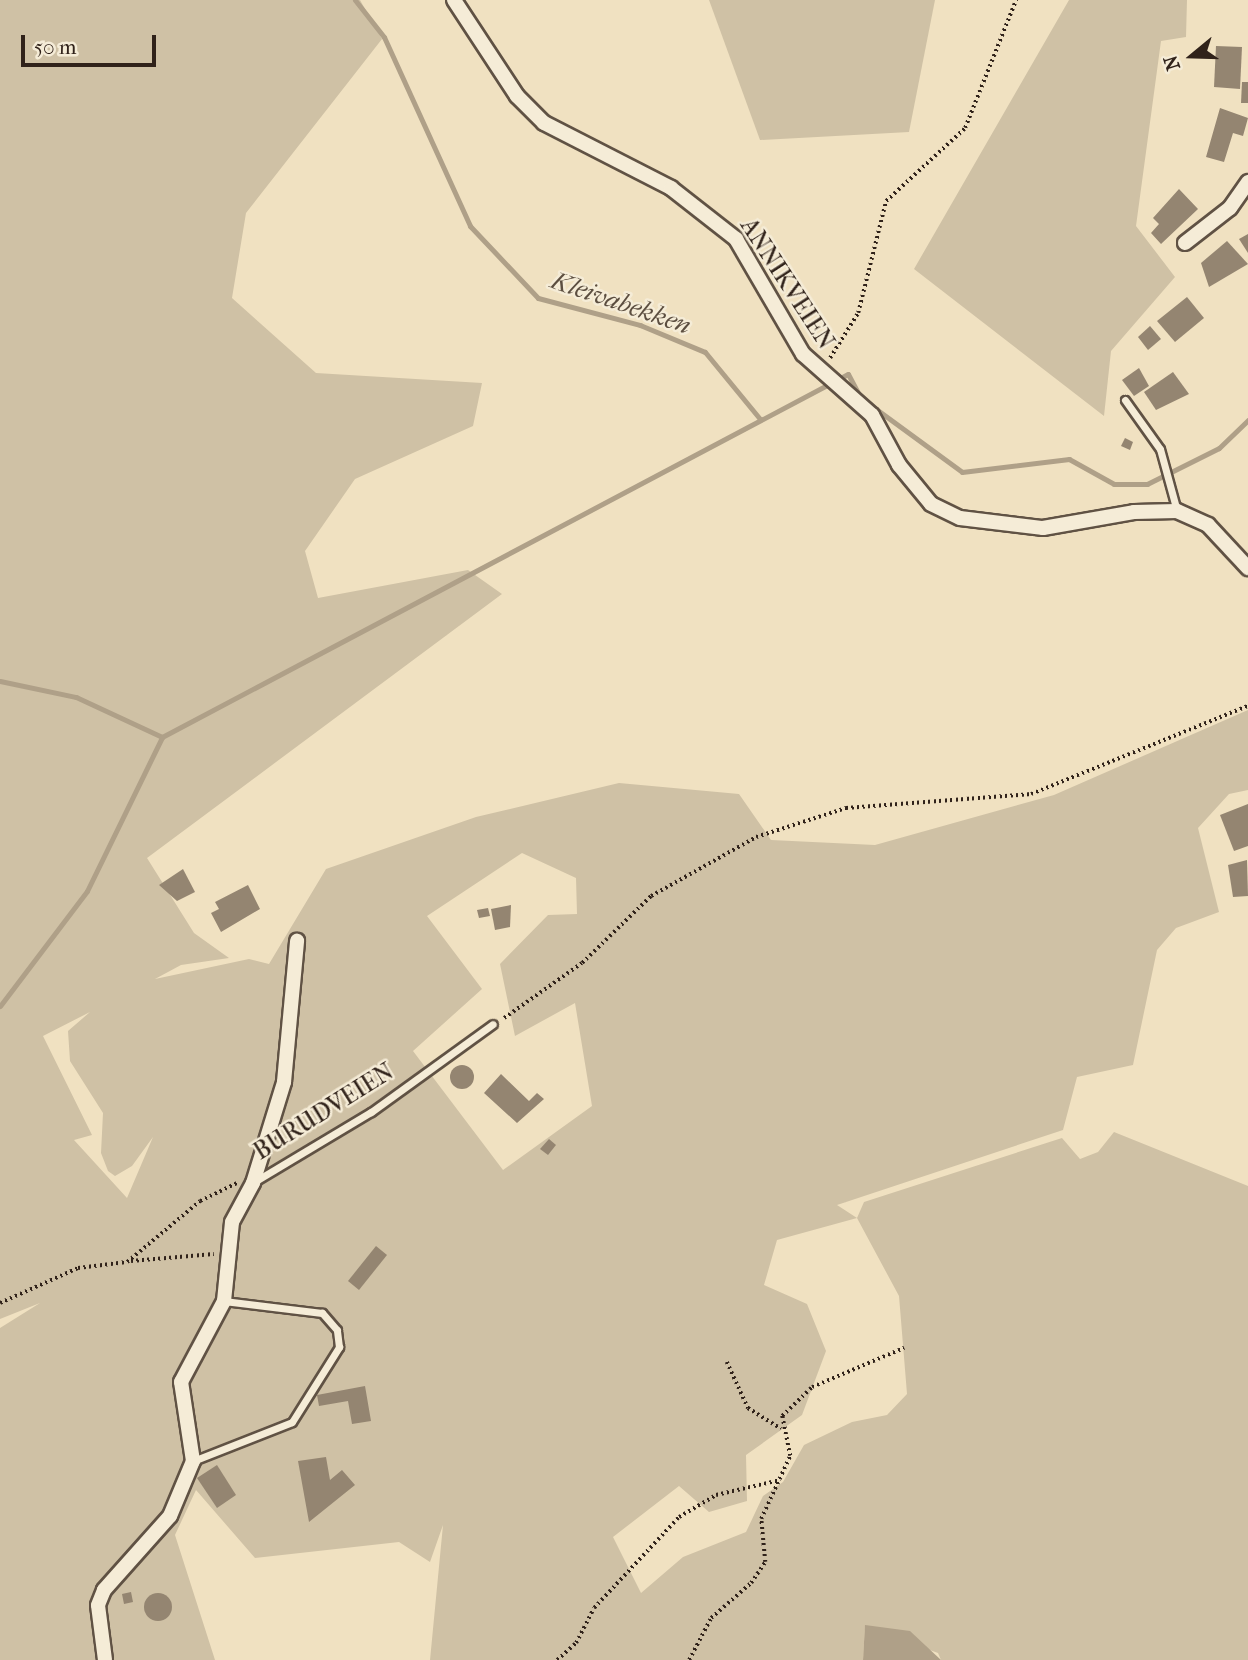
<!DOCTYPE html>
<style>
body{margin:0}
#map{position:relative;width:1248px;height:1660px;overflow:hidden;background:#f0e1c1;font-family:"IM FELL French Canon",serif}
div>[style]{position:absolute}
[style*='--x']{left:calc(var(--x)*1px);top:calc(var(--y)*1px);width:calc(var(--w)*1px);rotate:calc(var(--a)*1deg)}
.green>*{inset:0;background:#cfc1a5}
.water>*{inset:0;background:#afa088}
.stream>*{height:5px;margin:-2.5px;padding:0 2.5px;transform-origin:2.5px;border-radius:2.5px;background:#afa088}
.building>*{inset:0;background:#948571}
.round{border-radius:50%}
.path>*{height:3.5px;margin-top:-1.75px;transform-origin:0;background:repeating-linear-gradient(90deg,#30221a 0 2px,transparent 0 5.5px)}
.roads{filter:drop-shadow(2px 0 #605244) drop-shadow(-2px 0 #605244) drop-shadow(0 2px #605244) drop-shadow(0 -2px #605244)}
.lane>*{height:7px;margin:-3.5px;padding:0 3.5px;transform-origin:3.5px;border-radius:3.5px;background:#f5ecd7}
.street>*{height:14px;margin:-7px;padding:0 7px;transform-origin:7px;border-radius:7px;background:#f5ecd7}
span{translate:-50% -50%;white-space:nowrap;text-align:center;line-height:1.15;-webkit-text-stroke:5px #f5ecd7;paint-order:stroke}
.street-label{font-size:24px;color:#30221a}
.water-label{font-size:26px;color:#5c4e40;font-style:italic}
.north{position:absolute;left:1157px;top:21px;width:70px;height:70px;-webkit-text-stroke:5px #f5ecd7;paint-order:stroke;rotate:251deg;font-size:19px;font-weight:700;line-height:28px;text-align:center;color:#30221a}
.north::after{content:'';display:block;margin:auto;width:24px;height:32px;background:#30221a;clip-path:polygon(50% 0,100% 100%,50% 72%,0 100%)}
.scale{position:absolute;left:21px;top:35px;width:135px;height:32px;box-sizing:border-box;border:4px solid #30221a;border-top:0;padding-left:9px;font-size:21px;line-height:24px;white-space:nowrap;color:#30221a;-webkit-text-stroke:5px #f5ecd7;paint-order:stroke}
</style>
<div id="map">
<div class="green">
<div style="clip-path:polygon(evenodd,0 0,360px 0,382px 39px,246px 213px,232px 298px,316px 373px,482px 383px,473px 426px,355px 479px,305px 551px,318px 598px,468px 570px,502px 594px,147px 858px,194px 933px,229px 958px,181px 965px,155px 979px,249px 959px,269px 964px,326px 869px,476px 817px,619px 783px,739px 794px,771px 840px,875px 845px,1054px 795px,1248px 710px,1248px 790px,1229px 794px,1198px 828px,1219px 912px,1176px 928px,1157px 950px,1133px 1065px,1077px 1077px,1063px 1130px,837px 1205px,857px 1218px,864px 1202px,1062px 1138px,1080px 1159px,1098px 1152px,1114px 1132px,1248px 1186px,1248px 1660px,941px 1660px,938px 1653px,865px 1626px,863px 1660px,430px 1660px,443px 1525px,430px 1562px,399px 1542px,255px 1558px,196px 1490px,175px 1535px,215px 1660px,0 1660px,0 1328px,40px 1303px,0 1319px,0 0,522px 853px,576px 878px,577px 914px,548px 915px,500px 964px,515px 1036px,575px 1003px,592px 1106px,503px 1170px,413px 1051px,482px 989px,427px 916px,522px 853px,0 0,90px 1012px,68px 1031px,70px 1061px,103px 1113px,101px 1153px,108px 1171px,115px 1176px,132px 1166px,153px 1137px,127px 1198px,74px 1140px,92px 1135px,43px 1036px,90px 1012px,0 0,857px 1218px,899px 1296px,907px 1394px,887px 1415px,852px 1422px,804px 1445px,783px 1482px,763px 1496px,746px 1532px,683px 1557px,641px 1593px,613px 1537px,679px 1486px,709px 1512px,747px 1501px,746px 1455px,802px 1415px,826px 1351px,807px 1304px,764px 1285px,777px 1240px,857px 1218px)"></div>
<div style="clip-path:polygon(709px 0,935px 0,909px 132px,760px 140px)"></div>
<div style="clip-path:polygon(1069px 0,1187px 0,1186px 37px,1161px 41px,1136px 226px,1175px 277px,1111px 351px,1104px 416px,914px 269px)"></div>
</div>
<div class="water">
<div style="clip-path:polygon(865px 1625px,910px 1631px,941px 1660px,863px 1660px)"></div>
</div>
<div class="stream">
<div style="--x:355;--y:0;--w:47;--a:51.9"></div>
<div style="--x:384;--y:37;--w:208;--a:65.5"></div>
<div style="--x:470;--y:226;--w:99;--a:46.6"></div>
<div style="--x:538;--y:298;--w:106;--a:14.8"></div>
<div style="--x:640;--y:325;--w:70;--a:22.6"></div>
<div style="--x:705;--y:352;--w:87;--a:50.6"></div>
<div style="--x:0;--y:681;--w:78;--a:11.9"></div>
<div style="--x:76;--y:697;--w:95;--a:24.9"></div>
<div style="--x:0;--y:1006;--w:144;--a:-52.9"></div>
<div style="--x:87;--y:891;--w:171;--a:-64"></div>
<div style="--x:162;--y:737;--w:776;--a:-27.89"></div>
<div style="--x:848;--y:374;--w:27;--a:62"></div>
<div style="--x:861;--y:398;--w:125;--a:36.2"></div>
<div style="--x:962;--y:472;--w:108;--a:-6.9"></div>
<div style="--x:1069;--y:459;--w:51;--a:29.1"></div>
<div style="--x:1114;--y:484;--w:33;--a:0"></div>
<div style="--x:1147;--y:484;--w:80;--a:-26.6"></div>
<div style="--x:1219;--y:448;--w:40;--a:-44"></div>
</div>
<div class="building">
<div style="clip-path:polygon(1216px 46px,1242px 47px,1240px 89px,1214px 87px)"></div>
<div style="clip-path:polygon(1242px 82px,1248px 82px,1248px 103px,1241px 103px)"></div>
<div style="clip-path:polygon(1220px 108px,1248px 118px,1243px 136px,1233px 133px,1224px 162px,1206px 157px)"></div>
<div style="clip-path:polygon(1179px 189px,1198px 209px,1161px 244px,1151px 233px,1159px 224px,1153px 218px)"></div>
<div style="clip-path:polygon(1248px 234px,1248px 253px,1239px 239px)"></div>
<div style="clip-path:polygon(1227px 241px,1248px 264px,1209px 287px,1201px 263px)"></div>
<div style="clip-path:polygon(1187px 297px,1204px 318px,1175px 342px,1157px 321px)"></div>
<div style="clip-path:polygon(1150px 326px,1161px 339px,1148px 350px,1138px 337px)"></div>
<div style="clip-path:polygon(1139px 368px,1149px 386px,1134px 396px,1122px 380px)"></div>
<div style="clip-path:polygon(1173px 372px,1189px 394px,1156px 410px,1144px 392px)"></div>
<div style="clip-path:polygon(1125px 438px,1133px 442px,1130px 450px,1121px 446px)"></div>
<div style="clip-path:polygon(1248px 804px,1248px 846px,1234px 851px,1220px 815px)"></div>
<div style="clip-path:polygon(1247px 860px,1248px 896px,1233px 897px,1228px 865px)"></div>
<div style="clip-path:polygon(183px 869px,195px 892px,177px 901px,159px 885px)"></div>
<div style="clip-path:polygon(248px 885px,260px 909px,221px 932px,211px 913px,219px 909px,215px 902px)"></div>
<div style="clip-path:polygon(511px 905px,510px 927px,495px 930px,491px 909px)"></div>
<div style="clip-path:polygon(488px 908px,490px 916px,479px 918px,477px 910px)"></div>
<div class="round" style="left:450px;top:1065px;width:24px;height:24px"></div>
<div style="clip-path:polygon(501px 1074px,529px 1101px,537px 1093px,544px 1099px,517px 1123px,484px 1093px)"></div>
<div style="clip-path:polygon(549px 1139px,556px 1145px,548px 1155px,540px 1149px)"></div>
<div style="clip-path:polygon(376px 1246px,387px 1255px,359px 1290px,348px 1281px)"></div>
<div style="clip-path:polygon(365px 1386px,371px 1421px,352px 1424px,348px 1401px,319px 1406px,317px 1395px)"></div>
<div style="clip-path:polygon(326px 1457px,330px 1480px,342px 1470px,355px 1485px,309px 1522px,298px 1461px)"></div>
<div style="clip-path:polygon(217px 1465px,236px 1495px,217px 1508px,197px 1478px)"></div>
<div style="clip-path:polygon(131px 1592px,133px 1602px,124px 1604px,122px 1594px)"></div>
<div class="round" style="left:144px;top:1593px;width:28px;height:28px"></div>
</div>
<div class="path">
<div style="--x:830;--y:358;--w:53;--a:-58.1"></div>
<div style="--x:858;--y:313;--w:115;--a:-76"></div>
<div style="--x:886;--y:201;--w:108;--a:-42.7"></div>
<div style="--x:965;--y:128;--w:138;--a:-68.3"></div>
<div style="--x:504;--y:1018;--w:95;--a:-35.2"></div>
<div style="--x:582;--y:963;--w:96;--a:-44.2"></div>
<div style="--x:651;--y:896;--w:120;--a:-29.3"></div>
<div style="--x:756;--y:837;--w:95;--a:-17.9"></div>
<div style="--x:846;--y:808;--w:186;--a:-4.3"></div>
<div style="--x:1031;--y:794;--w:234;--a:-22.1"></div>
<div style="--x:131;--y:1261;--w:83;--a:-4.8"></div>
<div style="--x:0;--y:1303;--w:85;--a:-24.2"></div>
<div style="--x:78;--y:1268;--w:49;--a:-7"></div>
<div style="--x:127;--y:1262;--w:95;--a:-39.9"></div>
<div style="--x:200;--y:1201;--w:41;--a:-25.9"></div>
<div style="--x:727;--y:1362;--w:51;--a:65.5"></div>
<div style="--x:748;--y:1408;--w:39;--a:32"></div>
<div style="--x:557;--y:1660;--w:25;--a:-42"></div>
<div style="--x:576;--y:1643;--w:39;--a:-63"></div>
<div style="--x:594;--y:1608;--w:125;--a:-47"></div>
<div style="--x:679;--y:1517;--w:43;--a:-30.7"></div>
<div style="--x:716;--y:1495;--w:66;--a:-13.2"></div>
<div style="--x:689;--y:1660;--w:47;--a:-62.4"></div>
<div style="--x:711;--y:1618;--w:53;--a:-41.2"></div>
<div style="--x:751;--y:1583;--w:25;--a:-56"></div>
<div style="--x:765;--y:1562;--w:43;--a:-95.3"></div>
<div style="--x:761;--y:1519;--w:69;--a:-65.3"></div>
<div style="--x:790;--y:1456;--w:41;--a:-101.3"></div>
<div style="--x:782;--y:1416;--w:42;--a:-44"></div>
<div style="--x:812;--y:1387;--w:100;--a:-23"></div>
</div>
<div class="roads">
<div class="lane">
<div style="--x:1125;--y:400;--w:60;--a:54.5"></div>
<div style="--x:1160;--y:449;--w:64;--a:74.7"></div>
<div style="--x:254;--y:1182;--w:136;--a:-30.9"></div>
<div style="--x:371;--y:1112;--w:150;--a:-35.8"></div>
<div style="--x:193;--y:1461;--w:106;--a:-21.5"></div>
<div style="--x:292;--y:1422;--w:89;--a:-57.9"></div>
<div style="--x:339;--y:1347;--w:17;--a:-97"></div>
<div style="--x:337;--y:1330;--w:23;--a:-131"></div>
<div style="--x:322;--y:1313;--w:99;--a:-173"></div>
</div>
<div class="street">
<div style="--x:454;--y:0;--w:115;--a:56.7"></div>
<div style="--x:517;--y:96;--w:38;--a:45"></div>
<div style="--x:544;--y:123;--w:143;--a:27.1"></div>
<div style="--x:671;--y:188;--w:83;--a:38.1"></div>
<div style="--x:736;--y:239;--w:133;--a:59.8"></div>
<div style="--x:803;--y:354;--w:92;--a:41.5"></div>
<div style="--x:872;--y:415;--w:57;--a:61.6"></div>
<div style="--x:899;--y:465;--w:50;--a:50.6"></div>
<div style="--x:931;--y:504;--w:32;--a:26"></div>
<div style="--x:960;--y:518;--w:84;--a:6.9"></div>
<div style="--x:1043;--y:528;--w:92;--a:-10"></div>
<div style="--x:1134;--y:512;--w:43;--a:-1.3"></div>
<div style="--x:1177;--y:511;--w:34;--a:24"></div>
<div style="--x:1208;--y:525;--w:59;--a:47.1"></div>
<div style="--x:1185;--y:243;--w:57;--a:-37.9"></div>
<div style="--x:1230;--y:208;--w:32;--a:-55"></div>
<div style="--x:105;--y:1660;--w:55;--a:-97.3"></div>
<div style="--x:98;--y:1605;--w:16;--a:-68"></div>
<div style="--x:104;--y:1590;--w:99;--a:-48.3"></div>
<div style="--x:170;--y:1516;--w:60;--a:-67.3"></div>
<div style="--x:193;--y:1461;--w:80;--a:-98.6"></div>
<div style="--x:181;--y:1382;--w:92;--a:-62"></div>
<div style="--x:224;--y:1301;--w:79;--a:-84.2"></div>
<div style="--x:232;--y:1222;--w:44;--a:-61.7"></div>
<div style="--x:253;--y:1183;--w:106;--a:-72.9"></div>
<div style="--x:284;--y:1082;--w:142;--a:-84.7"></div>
</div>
</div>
<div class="street-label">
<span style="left:787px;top:284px;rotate:57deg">ANNIKVEIEN</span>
<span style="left:324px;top:1112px;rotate:-32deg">BURUDVEIEN</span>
</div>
<div class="water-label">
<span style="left:621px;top:303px;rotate:19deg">Kleivabekken</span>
</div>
<div class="north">N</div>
<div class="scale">50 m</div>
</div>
